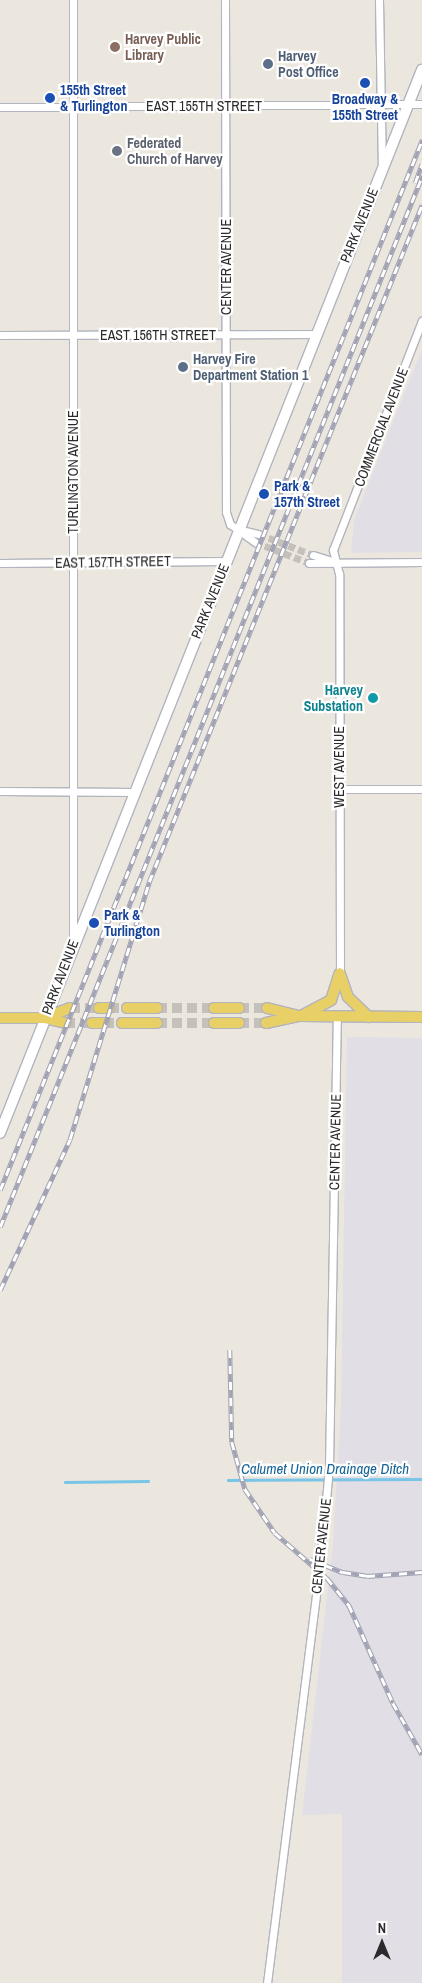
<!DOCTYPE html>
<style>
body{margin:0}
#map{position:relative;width:422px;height:1983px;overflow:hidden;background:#ece7de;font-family:"Archivo Narrow",sans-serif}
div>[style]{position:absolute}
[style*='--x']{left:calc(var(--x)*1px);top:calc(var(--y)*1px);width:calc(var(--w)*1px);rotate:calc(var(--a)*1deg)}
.industrial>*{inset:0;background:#e1dee5}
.stream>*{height:2.5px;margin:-1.25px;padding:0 1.25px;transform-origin:1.25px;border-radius:1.25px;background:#78c5e7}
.street-tunnel>*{height:7px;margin-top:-3.5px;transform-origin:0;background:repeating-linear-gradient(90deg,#c5c1ba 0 7px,transparent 0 10.5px)}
.primary-tunnel>*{height:10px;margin-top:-5px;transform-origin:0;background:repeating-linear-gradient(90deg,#c5c1ba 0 10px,transparent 0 15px)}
.roads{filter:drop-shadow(1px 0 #b2b4be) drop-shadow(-1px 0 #b2b4be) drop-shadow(0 1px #b2b4be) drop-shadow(0 -1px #b2b4be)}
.street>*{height:7px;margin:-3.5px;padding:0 3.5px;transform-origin:3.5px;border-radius:3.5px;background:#fff}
.secondary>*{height:10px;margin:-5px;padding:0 5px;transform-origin:5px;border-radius:5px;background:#fff}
.primary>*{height:10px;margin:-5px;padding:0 5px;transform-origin:5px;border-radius:5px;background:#e8d067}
.rail>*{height:4.5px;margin-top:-2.25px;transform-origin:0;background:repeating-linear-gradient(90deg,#fff 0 8px,#a1a3b4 0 16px);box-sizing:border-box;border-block:1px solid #a1a3b4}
.dots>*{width:14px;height:14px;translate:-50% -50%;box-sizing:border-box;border:2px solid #fff;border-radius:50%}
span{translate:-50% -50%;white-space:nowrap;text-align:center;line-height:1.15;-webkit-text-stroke:4.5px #fff;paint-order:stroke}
.education-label{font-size:14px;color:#785e54;font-weight:700}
.left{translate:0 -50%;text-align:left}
.service-label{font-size:14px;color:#4e5e75;font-weight:700}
.transit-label{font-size:14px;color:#164399;font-weight:700}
.street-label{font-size:14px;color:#2b2b2b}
.worship-label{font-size:14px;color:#5b616d;font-weight:700}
.culture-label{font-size:14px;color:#0d838f;font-weight:700}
.right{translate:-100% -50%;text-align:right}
.water-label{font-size:15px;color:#166395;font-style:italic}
.north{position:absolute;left:357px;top:1918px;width:50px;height:50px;-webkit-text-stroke:4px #fff;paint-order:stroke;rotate:0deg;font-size:14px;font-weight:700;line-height:20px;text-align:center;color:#2b2b2b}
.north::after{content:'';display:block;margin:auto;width:18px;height:22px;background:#2b2b2b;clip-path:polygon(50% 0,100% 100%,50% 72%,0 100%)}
</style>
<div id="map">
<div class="industrial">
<div style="clip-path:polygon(422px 349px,422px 552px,351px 553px,354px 520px)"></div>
<div style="clip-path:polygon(347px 1037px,422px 1038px,422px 1983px,342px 1983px,342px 1814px,302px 1815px,333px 1543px,341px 1406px)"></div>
</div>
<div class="stream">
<div style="--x:228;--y:1480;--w:194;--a:-0.3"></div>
<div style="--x:65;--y:1482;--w:83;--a:-0.7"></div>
</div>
<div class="street-tunnel">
<div style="--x:259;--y:534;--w:58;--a:21.3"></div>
<div style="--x:255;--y:542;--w:58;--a:21.3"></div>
</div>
<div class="primary-tunnel">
<div style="--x:70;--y:1008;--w:29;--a:0"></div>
<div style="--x:109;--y:1008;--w:18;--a:0"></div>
<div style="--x:157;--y:1008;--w:57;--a:0"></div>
<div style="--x:239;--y:1008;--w:28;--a:0"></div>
<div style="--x:65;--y:1023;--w:27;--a:0"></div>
<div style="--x:104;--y:1023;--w:18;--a:0"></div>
<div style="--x:157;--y:1023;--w:57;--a:0"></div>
<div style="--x:239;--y:1023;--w:27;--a:0"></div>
</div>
<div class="roads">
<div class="street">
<div style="--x:73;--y:0;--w:943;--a:90"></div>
<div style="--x:225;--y:0;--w:512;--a:89.89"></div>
<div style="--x:226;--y:512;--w:13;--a:72"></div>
<div style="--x:230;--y:524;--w:31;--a:36"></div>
<div style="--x:379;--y:0;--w:169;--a:89"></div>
<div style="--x:0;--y:107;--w:422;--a:-0.4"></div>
<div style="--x:0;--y:335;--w:316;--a:-0.2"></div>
<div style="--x:241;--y:530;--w:18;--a:13"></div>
<div style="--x:313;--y:555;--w:20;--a:18"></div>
<div style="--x:0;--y:563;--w:226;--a:-0.5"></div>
<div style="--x:309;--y:563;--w:113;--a:-0.5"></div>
<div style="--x:339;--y:789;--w:83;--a:0"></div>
<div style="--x:0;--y:791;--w:134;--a:0.4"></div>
<div style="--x:340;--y:973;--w:399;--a:-90.1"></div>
<div style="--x:339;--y:574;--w:25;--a:-104"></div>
<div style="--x:333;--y:550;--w:246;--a:-68.8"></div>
<div style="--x:267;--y:1983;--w:423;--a:-82.8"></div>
<div style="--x:320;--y:1563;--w:96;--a:-84.6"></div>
<div style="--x:329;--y:1467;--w:450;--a:-89"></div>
</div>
<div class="secondary">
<div style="--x:0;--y:1133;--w:1144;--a:-68.35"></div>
</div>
<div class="primary">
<div style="--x:340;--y:974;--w:24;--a:71"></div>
<div style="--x:348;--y:997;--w:29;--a:44"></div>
<div style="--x:99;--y:1008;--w:10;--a:0"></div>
<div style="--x:127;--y:1008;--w:30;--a:0"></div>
<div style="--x:214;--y:1008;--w:25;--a:0"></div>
<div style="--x:267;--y:1008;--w:30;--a:14"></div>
<div style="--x:303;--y:1015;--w:32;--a:-28"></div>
<div style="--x:331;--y:1000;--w:28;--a:-72"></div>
<div style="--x:0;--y:1018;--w:44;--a:0"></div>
<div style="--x:44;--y:1018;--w:22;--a:13"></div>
<div style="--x:44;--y:1018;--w:28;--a:-21"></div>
<div style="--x:92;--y:1023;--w:12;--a:0"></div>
<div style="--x:122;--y:1023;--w:35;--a:0"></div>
<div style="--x:214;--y:1023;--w:25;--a:0"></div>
<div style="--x:266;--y:1023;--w:34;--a:-12"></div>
<div style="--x:299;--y:1016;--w:123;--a:0.5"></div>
</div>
</div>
<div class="rail">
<div style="--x:415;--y:183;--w:20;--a:-70"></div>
<div style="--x:0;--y:1190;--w:1132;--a:-68.1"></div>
<div style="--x:0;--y:1227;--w:1133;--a:-68.12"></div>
<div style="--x:0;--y:1290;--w:166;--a:-65.1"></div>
<div style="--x:70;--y:1139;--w:269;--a:-72.9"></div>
<div style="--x:149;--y:882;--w:730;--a:-68.04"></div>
<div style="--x:230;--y:1350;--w:92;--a:88.8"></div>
<div style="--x:232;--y:1442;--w:49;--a:74.5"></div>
<div style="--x:245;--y:1489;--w:53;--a:55.7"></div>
<div style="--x:275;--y:1533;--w:69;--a:40.9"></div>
<div style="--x:327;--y:1578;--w:35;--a:51"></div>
<div style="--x:349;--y:1605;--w:107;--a:65.8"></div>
<div style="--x:393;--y:1703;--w:59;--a:60.4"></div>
<div style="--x:310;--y:1559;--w:35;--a:22"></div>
<div style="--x:343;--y:1572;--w:24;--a:9"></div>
<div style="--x:367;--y:1576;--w:55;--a:-4.2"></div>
</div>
<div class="dots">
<div style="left:115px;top:47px;background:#8d6e63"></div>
<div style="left:268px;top:64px;background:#5c6f8a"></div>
<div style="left:365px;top:83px;background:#1a4fb4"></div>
<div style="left:50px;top:98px;background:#1a4fb4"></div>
<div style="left:117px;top:151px;background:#6b7280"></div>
<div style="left:183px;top:367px;background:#5c6f8a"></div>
<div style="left:264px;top:494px;background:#1a4fb4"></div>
<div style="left:373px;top:698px;background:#0f9aa8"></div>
<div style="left:94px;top:923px;background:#1a4fb4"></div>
</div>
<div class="education-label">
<span class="left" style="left:125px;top:47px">Harvey Public<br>Library</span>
</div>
<div class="service-label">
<span class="left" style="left:278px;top:64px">Harvey<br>Post Office</span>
<span class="left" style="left:193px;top:367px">Harvey Fire<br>Department Station 1</span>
</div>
<div class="transit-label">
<span class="left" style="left:60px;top:98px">155th Street<br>&amp; Turlington</span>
<span style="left:365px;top:107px">Broadway &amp;<br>155th Street</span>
<span class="left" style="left:274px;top:494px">Park &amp;<br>157th Street</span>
<span class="left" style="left:104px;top:923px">Park &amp;<br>Turlington</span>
</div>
<div class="street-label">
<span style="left:204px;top:106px">EAST 155TH STREET</span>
<span style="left:359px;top:225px;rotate:-68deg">PARK AVENUE</span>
<span style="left:226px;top:267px;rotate:-90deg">CENTER AVENUE</span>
<span style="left:158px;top:335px">EAST 156TH STREET</span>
<span style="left:381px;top:427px;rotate:-69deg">COMMERCIAL AVENUE</span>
<span style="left:73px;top:472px;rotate:-90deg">TURLINGTON AVENUE</span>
<span style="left:113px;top:562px;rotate:-1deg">EAST 157TH STREET</span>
<span style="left:210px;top:601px;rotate:-68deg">PARK AVENUE</span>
<span style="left:339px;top:767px;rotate:-90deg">WEST AVENUE</span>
<span style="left:60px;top:977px;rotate:-69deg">PARK AVENUE</span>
<span style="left:335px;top:1142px;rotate:-89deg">CENTER AVENUE</span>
<span style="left:321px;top:1546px;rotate:-84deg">CENTER AVENUE</span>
</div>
<div class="worship-label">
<span class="left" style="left:127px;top:151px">Federated<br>Church of Harvey</span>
</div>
<div class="culture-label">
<span class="right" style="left:363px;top:698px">Harvey<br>Substation</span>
</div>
<div class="water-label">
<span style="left:325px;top:1469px">Calumet Union Drainage Ditch</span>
</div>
<div class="north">N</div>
</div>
